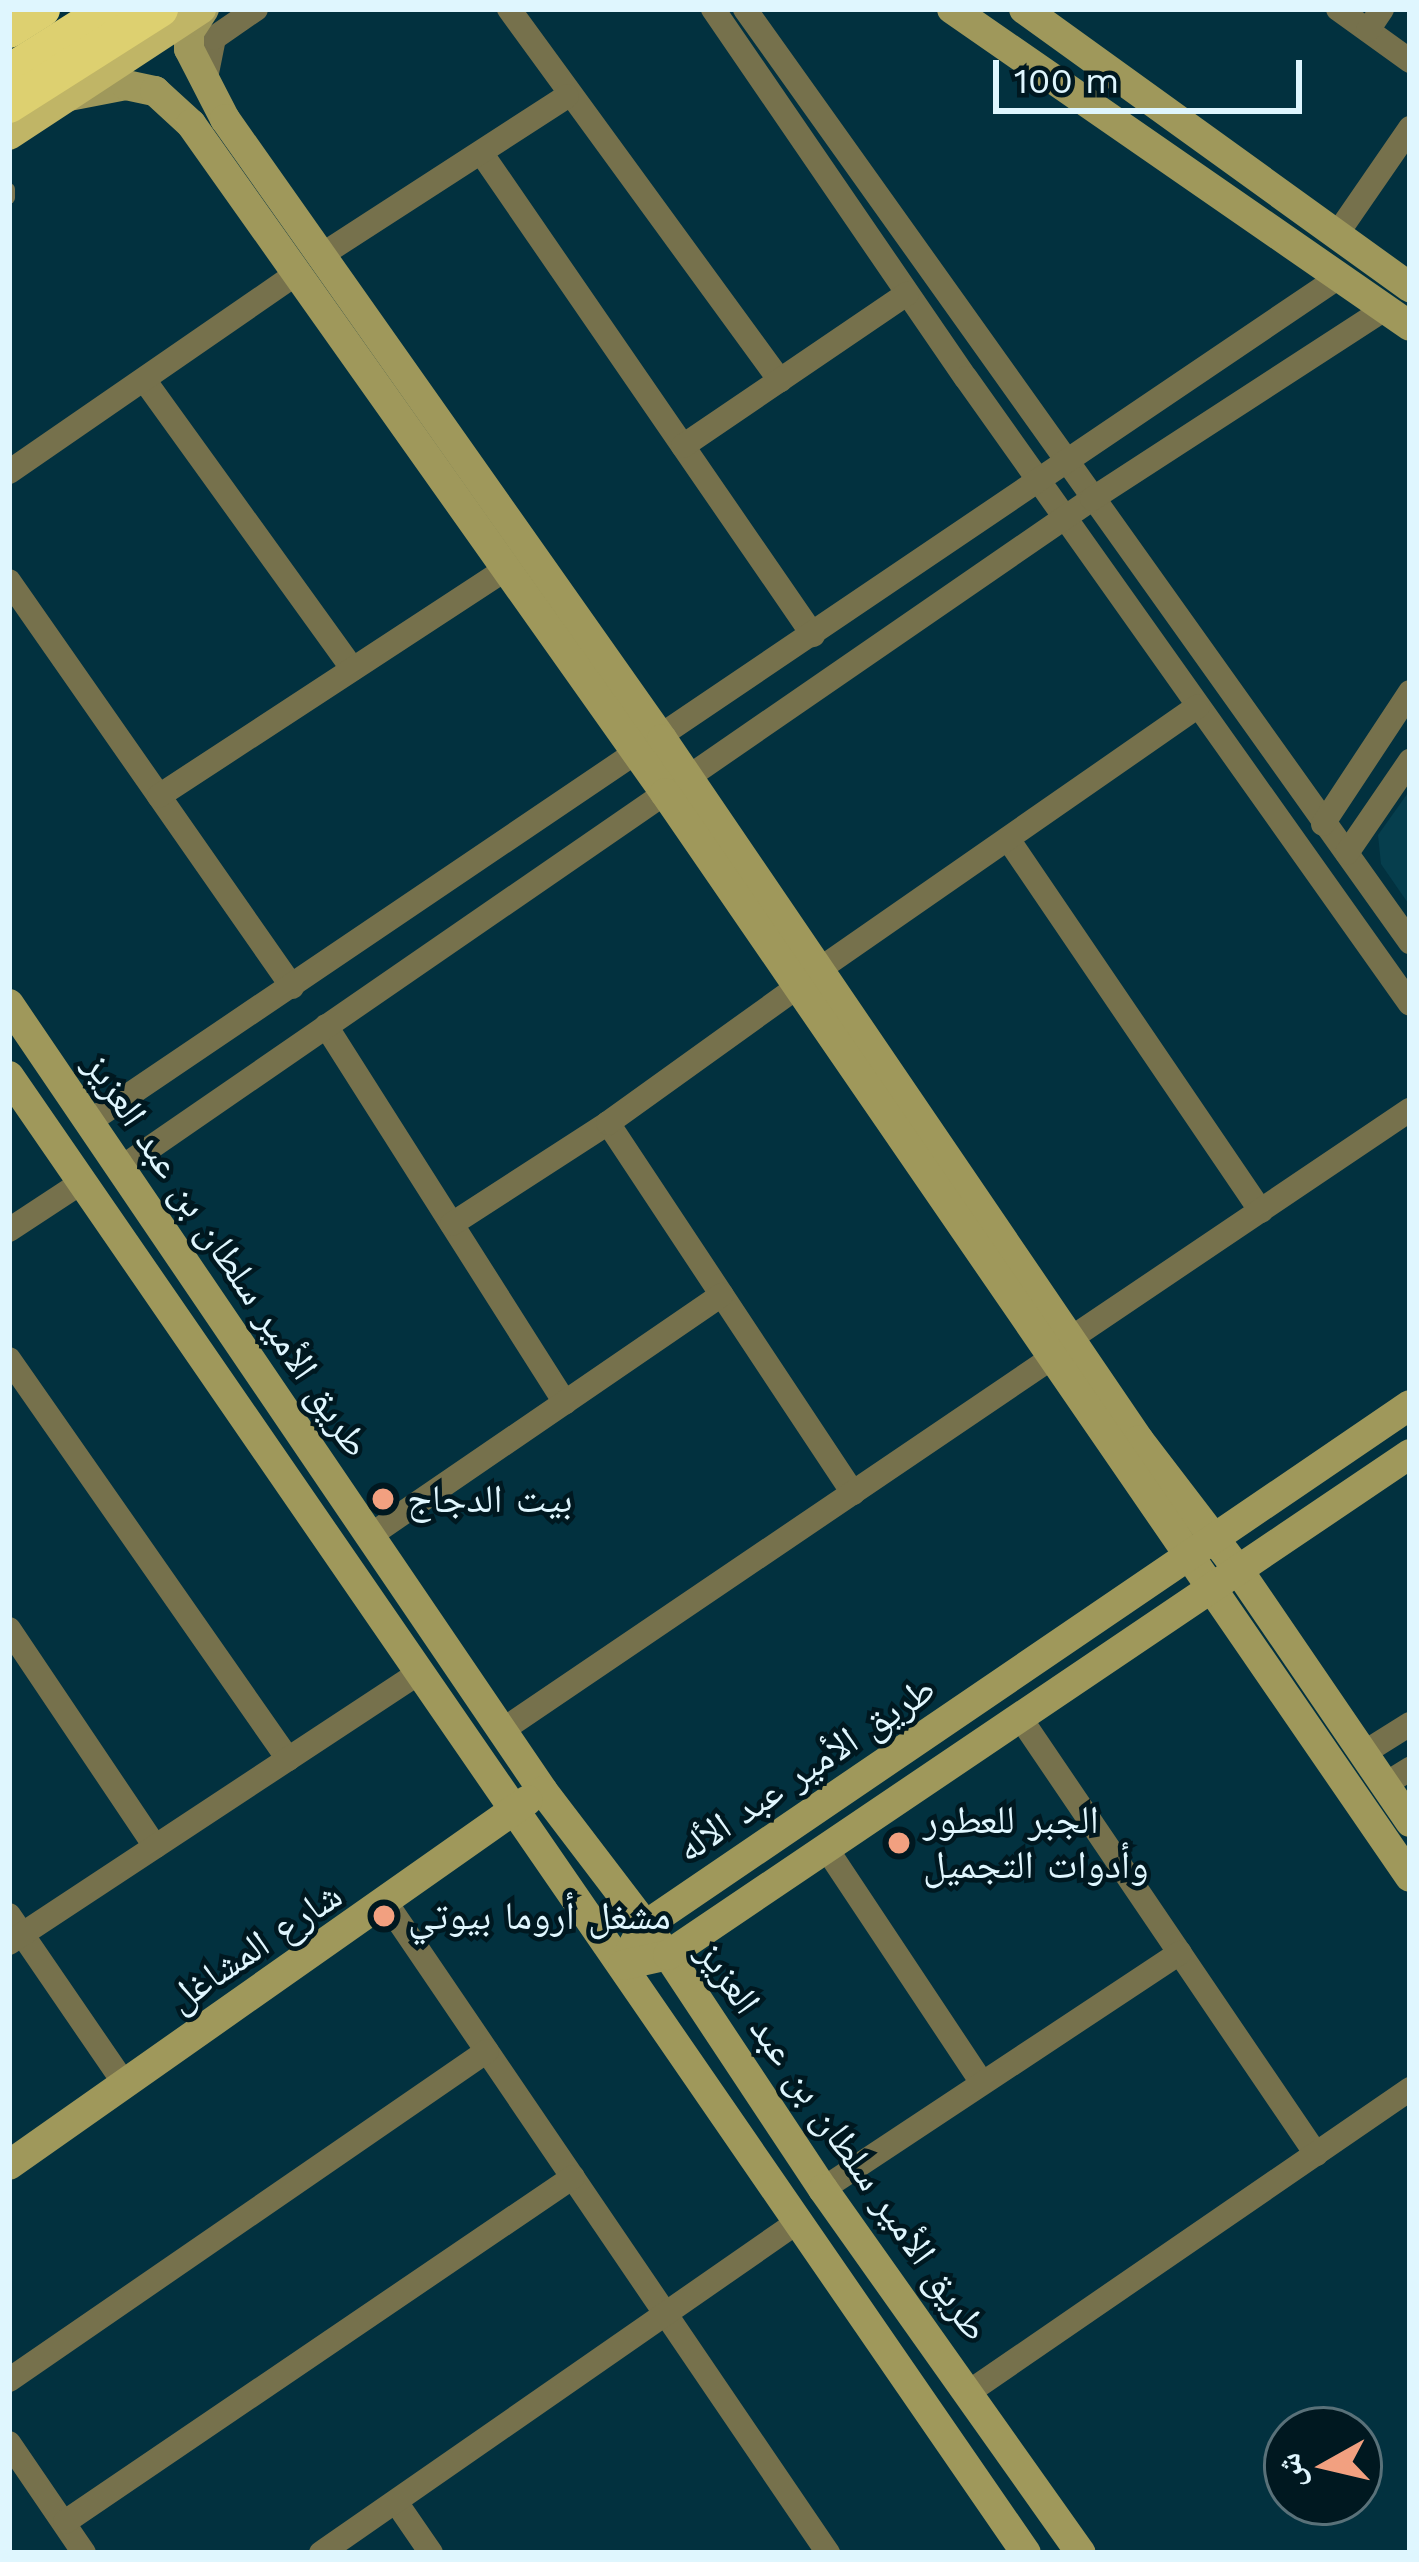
<!DOCTYPE html>
<meta charset="utf-8">
<style>
body{margin:0}
#map{position:relative;width:1419px;height:2562px;overflow:hidden;background:#02313f;font-family:"Work Sans","Noto Naskh Arabic",sans-serif}
div>[style]{position:absolute}
[style*='--x']{left:calc(var(--x)*1px);top:calc(var(--y)*1px);width:calc(var(--w)*1px);rotate:calc(var(--a)*1deg)}
.built>*{inset:0;background:#063e4d}
.lane>*{height:12px;margin:-6px;padding:0 6px;transform-origin:6px;border-radius:6px;background:#76714c}
.street>*{height:24px;margin:-12px;padding:0 12px;transform-origin:12px;border-radius:12px;background:#76714c}
.secondary>*{height:30px;margin:-15px;padding:0 15px;transform-origin:15px;border-radius:15px;background:#9f985b}
.primary>*{height:30px;margin:-15px;padding:0 15px;transform-origin:15px;border-radius:15px;background:#c0b566}
.highway>*{height:36px;margin:-18px;padding:0 18px;transform-origin:18px;border-radius:18px;background:#ddd070}
.dots>*{width:33px;height:33px;translate:-50% -50%;box-sizing:border-box;border:6px solid #001820;border-radius:50%}
span{translate:-50% -50%;white-space:nowrap;text-align:center;line-height:1.15;-webkit-text-stroke:9px #001820;paint-order:stroke}
.street-label{font-size:39px;color:#dff6fe}
.poi-label{font-size:39px;color:#dff6fe}
.left{translate:0 -50%;text-align:left}
.frame{position:absolute;inset:0;border:12px solid #dff6fe;pointer-events:none}
.north{position:absolute;left:1263px;top:2406px;width:120px;height:120px;box-sizing:border-box;background:#001820;border:3px solid #597179;border-radius:50%;rotate:262deg;font-size:33px;font-weight:700;line-height:48px;text-align:center;color:#dff6fe}
.north::after{content:'';display:block;margin:auto;width:42px;height:54px;background:#f2a080;clip-path:polygon(50% 0,100% 100%,50% 72%,0 100%)}
.scale{position:absolute;left:993px;top:60px;width:309px;height:54px;box-sizing:border-box;border:6px solid #dff6fe;border-top:0;padding-left:15px;font-size:36px;line-height:42px;white-space:nowrap;color:#dff6fe;-webkit-text-stroke:9px #001820;paint-order:stroke}
</style>
<div id="map">
<div class="built">
<div style="clip-path:polygon(1410px 790px,1410px 906px,1381px 864px,1378px 835px)"></div>
</div>
<div class="lane">
<div style="--x:9;--y:189;--w:9;--a:90"></div>
</div>
<div class="street">
<div style="--x:509;--y:9;--w:460;--a:53.9"></div>
<div style="--x:713;--y:9;--w:447;--a:55.6"></div>
<div style="--x:966;--y:378;--w:767;--a:54.65"></div>
<div style="--x:745;--y:9;--w:1146;--a:54.52"></div>
<div style="--x:1338;--y:9;--w:89;--a:35.8"></div>
<div style="--x:1368;--y:30;--w:25;--a:-56"></div>
<div style="--x:206;--y:78;--w:41;--a:-78.7"></div>
<div style="--x:214;--y:38;--w:51;--a:-34.6"></div>
<div style="--x:482;--y:154;--w:584;--a:55.47"></div>
<div style="--x:1337;--y:234;--w:129;--a:-55.4"></div>
<div style="--x:320;--y:256;--w:294;--a:-32.9"></div>
<div style="--x:145;--y:381;--w:355;--a:54.2"></div>
<div style="--x:683;--y:446;--w:271;--a:-34.2"></div>
<div style="--x:9;--y:472;--w:347;--a:-34.6"></div>
<div style="--x:9;--y:581;--w:495;--a:55.1"></div>
<div style="--x:159;--y:796;--w:413;--a:-33.2"></div>
<div style="--x:1323;--y:824;--w:158;--a:-56.6"></div>
<div style="--x:1008;--y:839;--w:450;--a:55.8"></div>
<div style="--x:1347;--y:853;--w:112;--a:-55.6"></div>
<div style="--x:817;--y:971;--w:464;--a:-34.8"></div>
<div style="--x:326;--y:1026;--w:446;--a:57.6"></div>
<div style="--x:89;--y:1122;--w:1509;--a:-34.06"></div>
<div style="--x:608;--y:1123;--w:444;--a:56.5"></div>
<div style="--x:121;--y:1168;--w:1179;--a:-34.57"></div>
<div style="--x:1092;--y:499;--w:351;--a:-33"></div>
<div style="--x:452;--y:1224;--w:186;--a:-32.9"></div>
<div style="--x:608;--y:1123;--w:233;--a:-35.7"></div>
<div style="--x:9;--y:1230;--w:87;--a:-33.3"></div>
<div style="--x:1070;--y:1339;--w:410;--a:-34"></div>
<div style="--x:9;--y:1359;--w:488;--a:55.1"></div>
<div style="--x:371;--y:1535;--w:425;--a:-34.4"></div>
<div style="--x:9;--y:1629;--w:262;--a:56.1"></div>
<div style="--x:1021;--y:1719;--w:526;--a:55.86"></div>
<div style="--x:504;--y:1729;--w:660;--a:-34.12"></div>
<div style="--x:1362;--y:1754;--w:57;--a:-32"></div>
<div style="--x:1384;--y:1785;--w:31;--a:-32"></div>
<div style="--x:828;--y:1851;--w:278;--a:56.4"></div>
<div style="--x:387;--y:1904;--w:785;--a:55.8"></div>
<div style="--x:9;--y:1915;--w:204;--a:55.6"></div>
<div style="--x:9;--y:1943;--w:492;--a:-33.4"></div>
<div style="--x:823;--y:2189;--w:428;--a:-33.5"></div>
<div style="--x:9;--y:2380;--w:580;--a:-34.54"></div>
<div style="--x:969;--y:2392;--w:535;--a:-34.49"></div>
<div style="--x:9;--y:2443;--w:133;--a:55.7"></div>
<div style="--x:396;--y:2502;--w:62;--a:55.5"></div>
<div style="--x:65;--y:2522;--w:614;--a:-34.18"></div>
<div style="--x:321;--y:2553;--w:582;--a:-34.78"></div>
</div>
<div class="secondary">
<div style="--x:204;--y:9;--w:27;--a:123"></div>
<div style="--x:189;--y:32;--w:17;--a:90"></div>
<div style="--x:189;--y:49;--w:79;--a:62.8"></div>
<div style="--x:225;--y:119;--w:759;--a:54.82"></div>
<div style="--x:662;--y:739;--w:848;--a:55.77"></div>
<div style="--x:1139;--y:1440;--w:165;--a:52.6"></div>
<div style="--x:1239;--y:1571;--w:304;--a:55.7"></div>
<div style="--x:952;--y:9;--w:557;--a:34.69"></div>
<div style="--x:1024;--y:9;--w:476;--a:35.8"></div>
<div style="--x:69;--y:96;--w:58;--a:-10.9"></div>
<div style="--x:126;--y:85;--w:30;--a:12"></div>
<div style="--x:155;--y:91;--w:49;--a:42.5"></div>
<div style="--x:191;--y:124;--w:820;--a:54.68"></div>
<div style="--x:665;--y:793;--w:1315;--a:55.5"></div>
<div style="--x:9;--y:1004;--w:951;--a:55.84"></div>
<div style="--x:543;--y:1791;--w:206;--a:52.7"></div>
<div style="--x:668;--y:1955;--w:281;--a:56.5"></div>
<div style="--x:823;--y:2189;--w:446;--a:54.7"></div>
<div style="--x:9;--y:1076;--w:1793;--a:55.45"></div>
<div style="--x:1410;--y:1405;--w:928;--a:145.76"></div>
<div style="--x:643;--y:1927;--w:43;--a:117.8"></div>
<div style="--x:623;--y:1965;--w:46;--a:-12.5"></div>
<div style="--x:668;--y:1955;--w:895;--a:-34.03"></div>
<div style="--x:9;--y:2165;--w:634;--a:-35.12"></div>
</div>
<div class="primary">
<div style="--x:9;--y:135;--w:230;--a:-33.3"></div>
</div>
<div class="highway">
<div style="--x:9;--y:30;--w:39;--a:-32"></div>
<div style="--x:9;--y:72;--w:118;--a:-32.2"></div>
<div style="--x:9;--y:105;--w:179;--a:-32.4"></div>
</div>
<div class="dots">
<div style="left:383px;top:1499px;background:#f2a080"></div>
<div style="left:899px;top:1843px;background:#f2a080"></div>
<div style="left:384px;top:1916px;background:#f2a080"></div>
</div>
<div class="street-label">
<span style="left:227px;top:1255px;rotate:56deg">طريق الأمير سلطان بن عبد العزيز</span>
<span style="left:806px;top:1769px;rotate:-34deg">طريق الأمير عبد الأله</span>
<span style="left:255px;top:1947px;rotate:-34deg">شارع المشاغل</span>
<span style="left:843px;top:2141px;rotate:55deg">طريق الأمير سلطان بن عبد العزيز</span>
</div>
<div class="poi-label">
<span class="left" style="left:407px;top:1499px">بيت الدجاج</span>
<span class="left" style="left:923px;top:1843px">الجبر للعطور<br>وأدوات التجميل</span>
<span class="left" style="left:408px;top:1916px">مشغل أروما بيوتي</span>
</div>
<div class="frame"></div>
<div class="north">ش</div>
<div class="scale">100 m</div>
</div>
